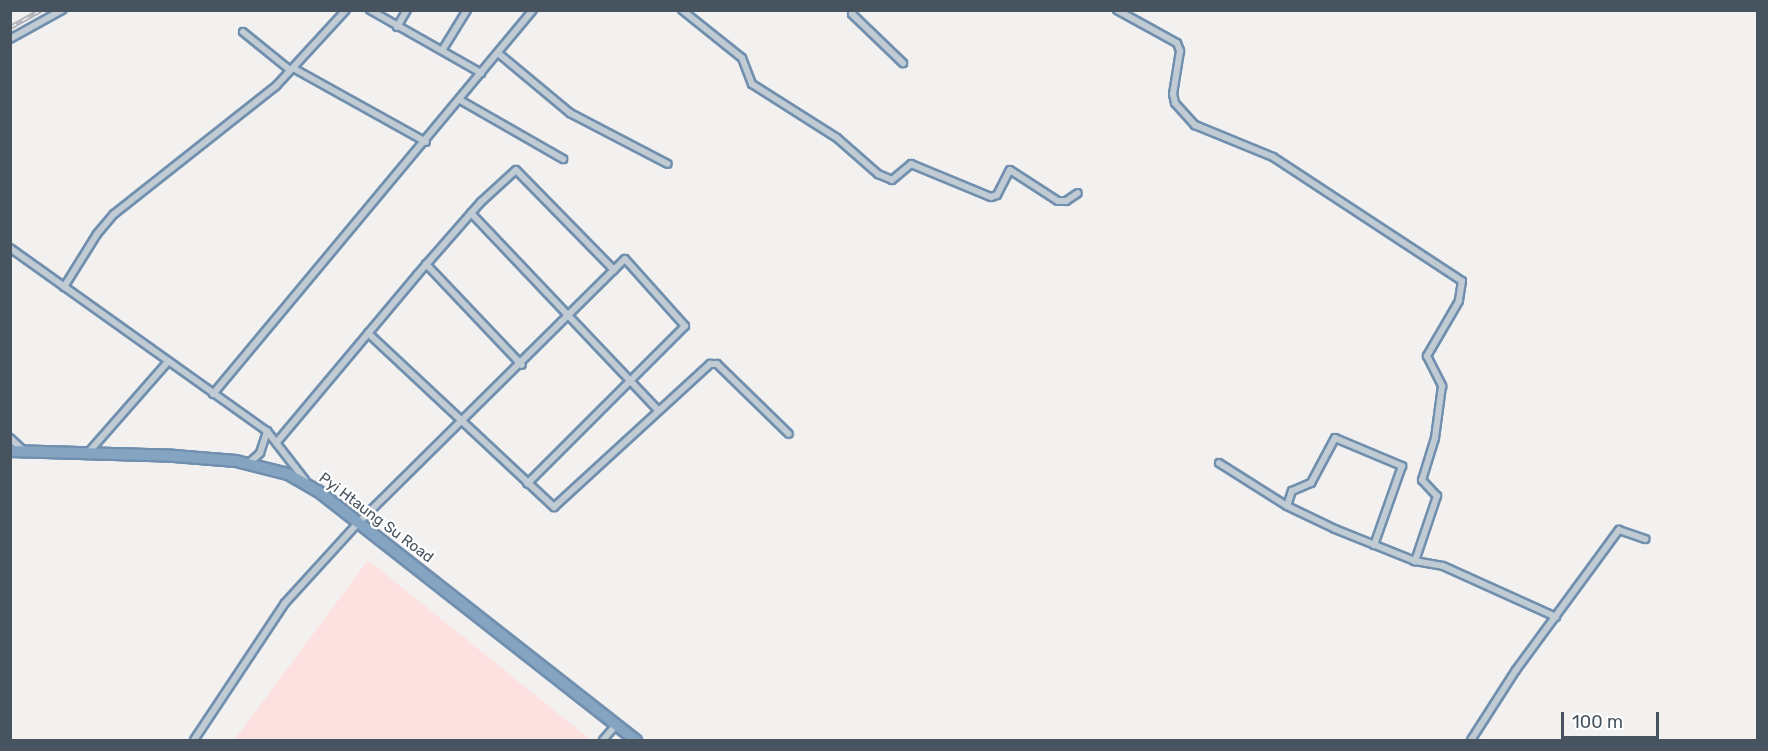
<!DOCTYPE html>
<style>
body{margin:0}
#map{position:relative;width:1768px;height:751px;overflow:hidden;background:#f3f0f0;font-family:Rubik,sans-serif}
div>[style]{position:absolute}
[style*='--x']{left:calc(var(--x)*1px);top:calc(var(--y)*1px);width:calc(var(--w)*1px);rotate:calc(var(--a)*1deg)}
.medical>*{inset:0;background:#fde1e0}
.roads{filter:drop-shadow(2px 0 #708fae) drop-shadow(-2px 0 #708fae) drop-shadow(0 2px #708fae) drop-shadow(0 -2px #708fae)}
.street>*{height:6px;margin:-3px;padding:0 3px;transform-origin:3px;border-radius:3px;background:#c0cbd3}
.highway>*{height:10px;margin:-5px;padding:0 5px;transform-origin:5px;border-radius:5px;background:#85a4c2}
.rail>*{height:4.5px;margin-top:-2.25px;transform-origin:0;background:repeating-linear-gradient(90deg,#fff 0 7px,#b2b6bb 0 14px);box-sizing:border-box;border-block:2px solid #b2b6bb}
span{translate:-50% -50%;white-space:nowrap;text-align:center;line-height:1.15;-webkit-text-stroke:4.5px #fff;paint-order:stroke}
.street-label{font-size:15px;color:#47545f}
.frame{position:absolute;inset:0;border:12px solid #47545f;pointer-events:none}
.scale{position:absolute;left:1561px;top:712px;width:98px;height:27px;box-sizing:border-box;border:3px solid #47545f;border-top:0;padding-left:8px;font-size:18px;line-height:21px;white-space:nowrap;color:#47545f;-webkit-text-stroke:4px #fff;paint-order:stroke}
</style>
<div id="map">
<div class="medical">
<div style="clip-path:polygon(368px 560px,591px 740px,234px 740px)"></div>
</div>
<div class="roads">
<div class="street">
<div style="--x:370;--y:10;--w:128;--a:29.6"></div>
<div style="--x:682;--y:10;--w:77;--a:38.7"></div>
<div style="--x:742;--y:58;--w:28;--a:69"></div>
<div style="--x:752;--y:84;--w:101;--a:32.4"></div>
<div style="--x:837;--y:138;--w:55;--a:41.3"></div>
<div style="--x:878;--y:174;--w:15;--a:23"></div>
<div style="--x:892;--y:180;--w:25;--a:-40"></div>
<div style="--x:911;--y:164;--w:87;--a:22.4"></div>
<div style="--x:991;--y:197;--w:6;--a:-18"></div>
<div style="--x:997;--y:195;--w:28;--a:-63"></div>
<div style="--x:1010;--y:170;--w:57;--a:32.9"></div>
<div style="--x:1058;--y:201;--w:8;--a:0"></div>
<div style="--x:1066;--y:201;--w:14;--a:-34"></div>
<div style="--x:853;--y:10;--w:4;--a:104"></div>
<div style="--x:852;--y:14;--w:71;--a:43.9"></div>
<div style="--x:1117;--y:10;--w:68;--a:28.8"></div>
<div style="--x:1177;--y:43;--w:9;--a:69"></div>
<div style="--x:1180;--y:51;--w:44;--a:99.2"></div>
<div style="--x:1173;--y:94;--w:9;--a:77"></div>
<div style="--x:1175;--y:103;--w:30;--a:48"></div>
<div style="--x:1195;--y:125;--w:84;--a:22.3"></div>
<div style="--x:1273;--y:157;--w:226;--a:33.3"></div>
<div style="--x:1462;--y:281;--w:20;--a:99"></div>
<div style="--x:1459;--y:301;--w:64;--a:120.2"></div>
<div style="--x:1427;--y:356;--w:34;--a:63"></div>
<div style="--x:1442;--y:386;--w:52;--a:97.7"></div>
<div style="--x:1435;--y:438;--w:44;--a:107.2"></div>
<div style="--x:1422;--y:480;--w:22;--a:47"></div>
<div style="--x:1437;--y:496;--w:69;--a:108.7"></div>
<div style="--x:397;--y:27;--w:20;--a:-60"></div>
<div style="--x:243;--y:32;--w:60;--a:39"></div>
<div style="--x:10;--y:39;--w:60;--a:-29.1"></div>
<div style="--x:443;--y:49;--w:46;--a:-58.4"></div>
<div style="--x:498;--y:53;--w:94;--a:39.8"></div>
<div style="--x:570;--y:113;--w:110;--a:27.5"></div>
<div style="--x:293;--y:68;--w:152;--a:29.1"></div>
<div style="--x:460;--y:100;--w:119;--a:29.8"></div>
<div style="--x:471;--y:213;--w:270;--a:46.5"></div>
<div style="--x:10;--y:248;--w:315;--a:35.5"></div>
<div style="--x:267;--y:431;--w:62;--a:52.2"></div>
<div style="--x:426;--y:264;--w:139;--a:46.5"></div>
<div style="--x:64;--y:287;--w:62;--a:-58.1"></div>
<div style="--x:97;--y:234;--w:26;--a:-50"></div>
<div style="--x:114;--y:214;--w:206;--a:-38.3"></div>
<div style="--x:276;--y:86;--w:103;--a:-47.4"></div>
<div style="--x:368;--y:333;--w:255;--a:43.1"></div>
<div style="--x:554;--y:507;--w:212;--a:-42.5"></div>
<div style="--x:710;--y:364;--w:7;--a:0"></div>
<div style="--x:717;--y:364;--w:100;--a:44.2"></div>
<div style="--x:213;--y:394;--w:500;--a:-50.2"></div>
<div style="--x:10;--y:438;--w:18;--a:43"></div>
<div style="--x:277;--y:442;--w:218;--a:-50"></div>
<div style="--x:417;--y:275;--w:97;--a:-48.8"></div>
<div style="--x:481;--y:202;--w:47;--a:-42.4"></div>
<div style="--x:516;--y:170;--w:140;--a:45.6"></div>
<div style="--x:87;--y:454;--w:121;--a:-48.7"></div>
<div style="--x:249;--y:463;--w:15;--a:-42"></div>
<div style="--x:260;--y:453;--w:23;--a:-72"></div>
<div style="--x:1219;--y:463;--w:80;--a:32.3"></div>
<div style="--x:1287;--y:506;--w:53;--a:25.6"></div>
<div style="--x:1335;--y:529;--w:86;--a:21.8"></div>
<div style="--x:1415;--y:561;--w:28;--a:10"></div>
<div style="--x:1443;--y:566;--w:124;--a:24.3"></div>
<div style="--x:1287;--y:506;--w:16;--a:-72"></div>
<div style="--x:1292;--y:491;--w:21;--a:-23"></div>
<div style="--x:1311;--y:483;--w:51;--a:-61.9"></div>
<div style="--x:1335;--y:438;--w:73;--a:22.7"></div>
<div style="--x:1402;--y:466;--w:84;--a:109.5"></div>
<div style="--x:194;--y:740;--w:164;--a:-56.4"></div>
<div style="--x:285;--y:603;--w:108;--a:-47.6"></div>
<div style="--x:358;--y:523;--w:375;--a:-44.7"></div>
<div style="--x:625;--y:259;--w:90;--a:48.2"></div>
<div style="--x:685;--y:326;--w:223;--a:135"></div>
<div style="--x:603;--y:740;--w:20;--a:-49"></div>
<div style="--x:1471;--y:740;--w:83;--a:-57.3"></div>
<div style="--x:1516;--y:670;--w:174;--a:-53.7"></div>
<div style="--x:1619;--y:530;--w:28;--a:19"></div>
</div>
<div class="highway">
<div style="--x:10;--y:451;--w:164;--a:1.7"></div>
<div style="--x:174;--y:456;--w:62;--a:4.6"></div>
<div style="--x:236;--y:461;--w:54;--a:14"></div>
<div style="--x:288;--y:474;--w:34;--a:30"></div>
<div style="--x:318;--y:491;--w:404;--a:38.1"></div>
</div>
</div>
<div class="rail">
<div style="--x:10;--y:27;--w:35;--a:-29"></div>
</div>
<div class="street-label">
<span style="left:376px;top:518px;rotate:37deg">Pyi Htaung Su Road</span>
</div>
<div class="frame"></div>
<div class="scale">100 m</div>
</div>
